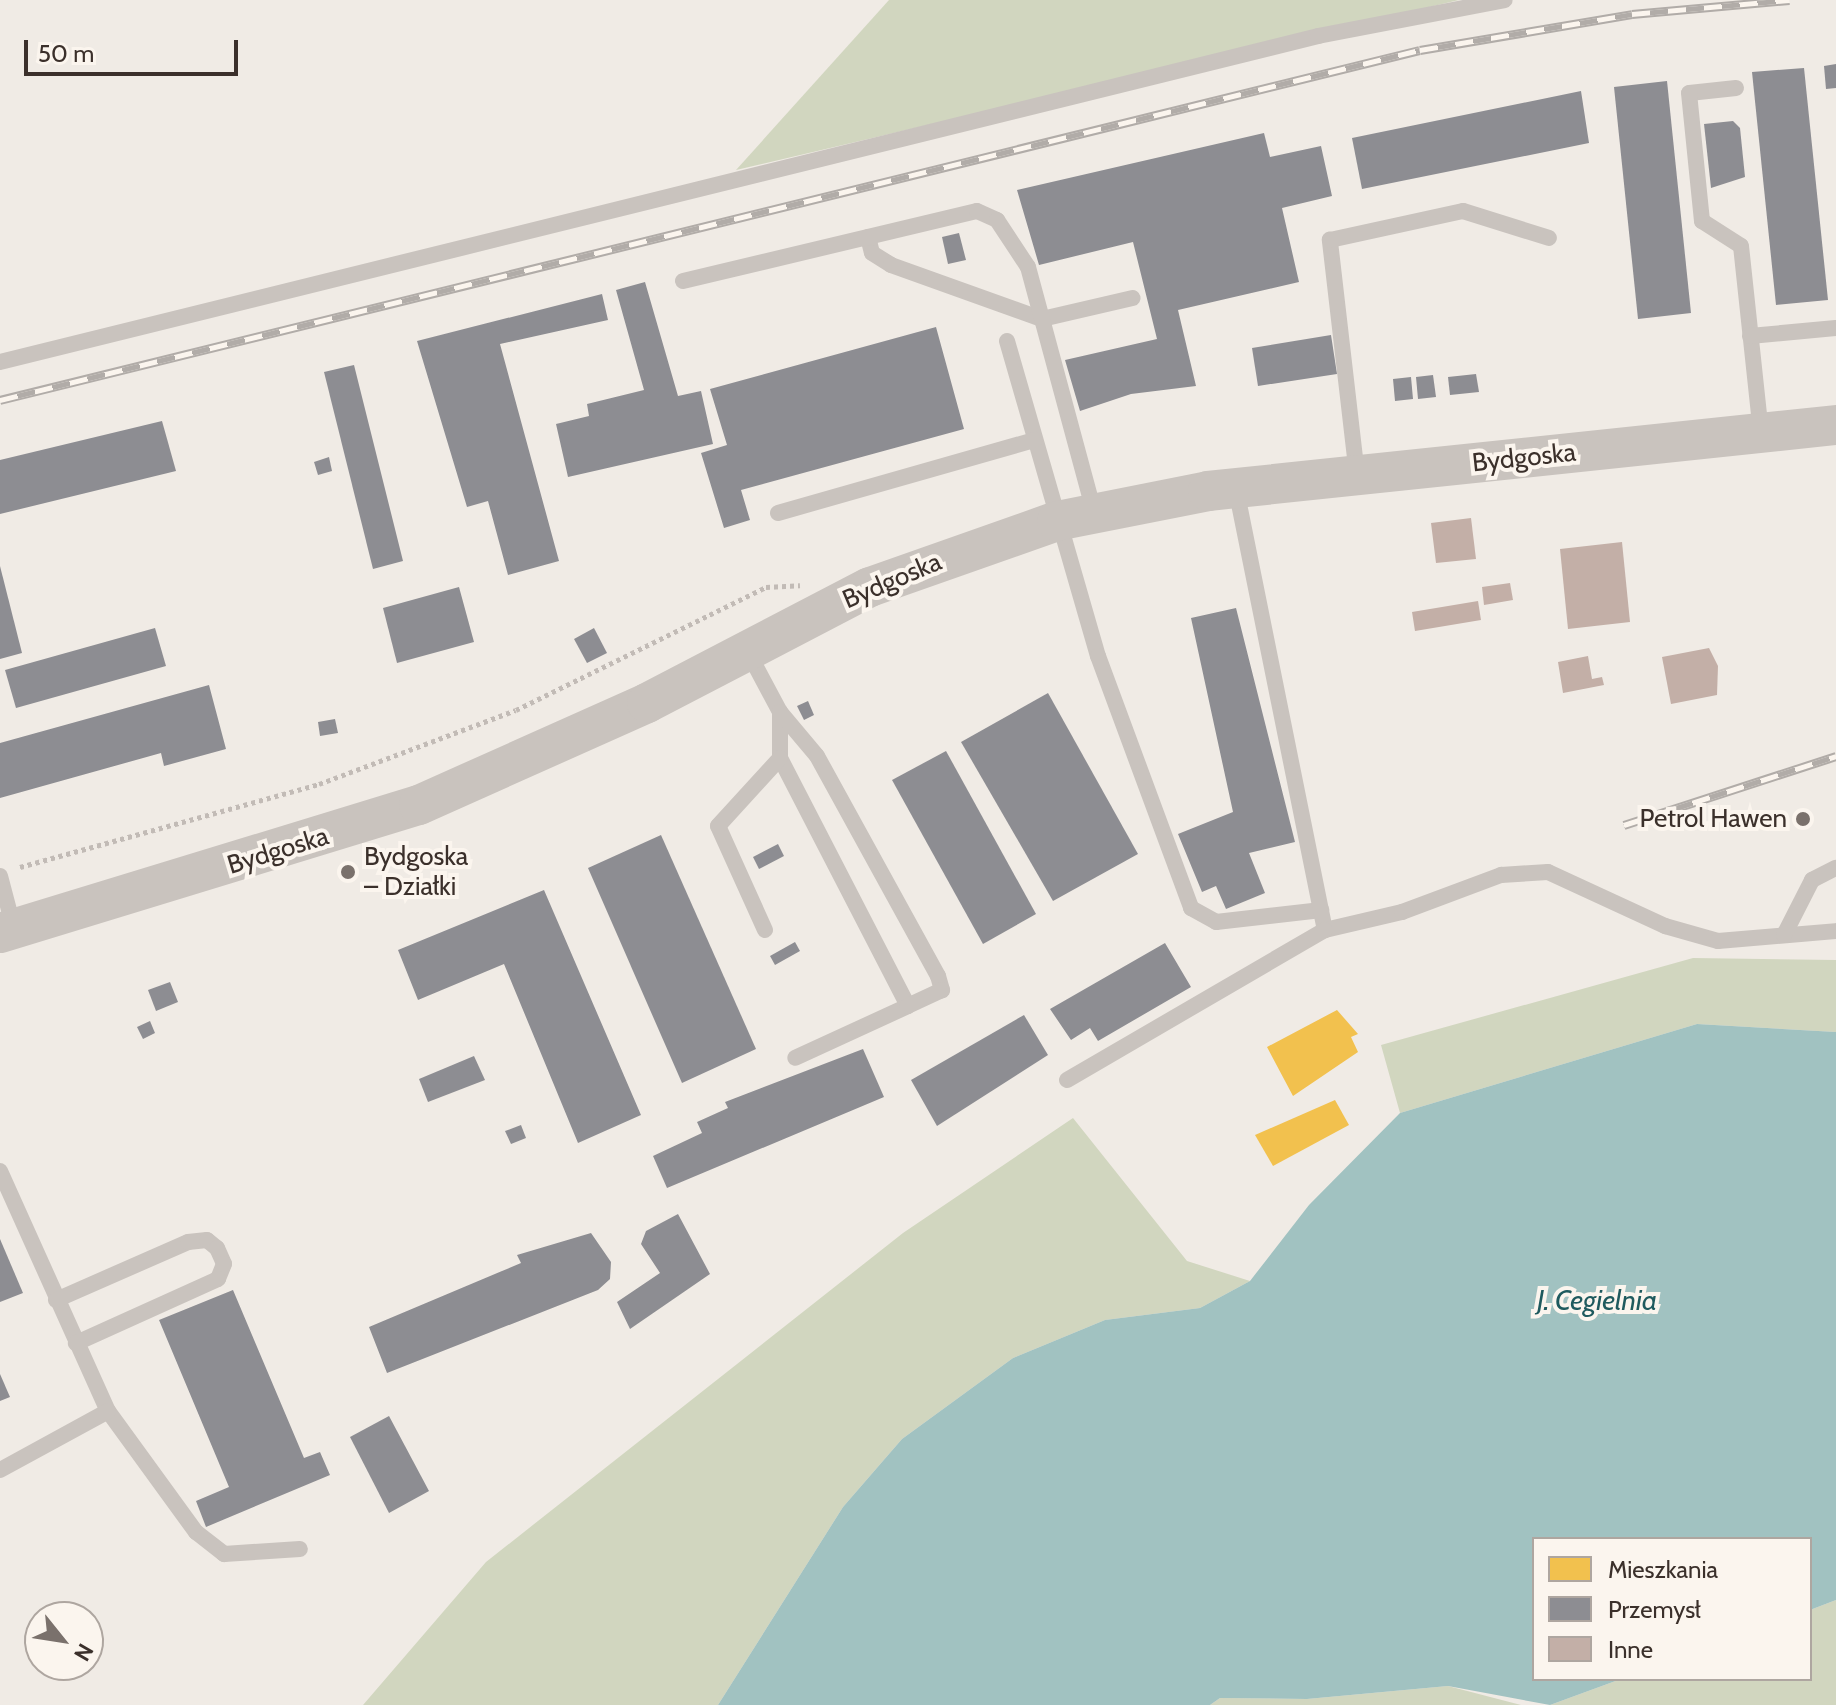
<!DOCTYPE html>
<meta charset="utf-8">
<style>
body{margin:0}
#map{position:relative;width:1836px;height:1705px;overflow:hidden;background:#f0ebe5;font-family:Cabin,sans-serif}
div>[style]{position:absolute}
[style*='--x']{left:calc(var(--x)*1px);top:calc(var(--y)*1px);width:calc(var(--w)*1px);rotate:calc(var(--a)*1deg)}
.green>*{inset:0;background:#d1d6bf}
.water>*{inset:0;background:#a1c2c1}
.homes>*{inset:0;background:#f2c14e}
.industry>*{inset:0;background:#8d8d92}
.building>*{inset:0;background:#c3afa7}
.path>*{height:5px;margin-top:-2.5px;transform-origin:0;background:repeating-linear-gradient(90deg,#c2bbb6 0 4px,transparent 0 8px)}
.service>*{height:16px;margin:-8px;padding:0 8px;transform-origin:8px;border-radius:8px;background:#c9c3be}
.tertiary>*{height:40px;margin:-20px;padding:0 20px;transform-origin:20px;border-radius:20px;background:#c9c3be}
.rail>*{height:9px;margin-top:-4.5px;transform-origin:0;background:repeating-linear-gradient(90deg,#fbf5ee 0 18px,#b1aca8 0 36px);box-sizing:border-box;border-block:2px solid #b1aca8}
.dots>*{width:22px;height:22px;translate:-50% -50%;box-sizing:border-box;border:4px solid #fbf5ee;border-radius:50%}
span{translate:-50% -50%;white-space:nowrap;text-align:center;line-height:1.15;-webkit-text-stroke:8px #fbf5ee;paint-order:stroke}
.street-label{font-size:26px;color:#3b302b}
.poi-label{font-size:26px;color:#3b302b}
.right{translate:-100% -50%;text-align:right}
.left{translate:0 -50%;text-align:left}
.water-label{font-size:28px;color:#1f5a5e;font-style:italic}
.legend{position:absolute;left:1532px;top:1537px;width:280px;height:144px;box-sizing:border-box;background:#fbf5ee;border:2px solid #aea6a0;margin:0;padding:10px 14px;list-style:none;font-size:24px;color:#3b302b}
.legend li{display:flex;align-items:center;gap:16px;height:40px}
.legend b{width:40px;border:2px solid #aea6a0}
.north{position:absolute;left:24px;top:1601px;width:80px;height:80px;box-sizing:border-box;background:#fbf5ee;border:2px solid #aea6a0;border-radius:50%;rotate:120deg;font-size:22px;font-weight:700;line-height:32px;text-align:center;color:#3b302b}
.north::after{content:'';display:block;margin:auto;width:28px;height:36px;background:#7a716c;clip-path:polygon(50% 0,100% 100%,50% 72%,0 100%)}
.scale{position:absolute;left:24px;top:40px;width:214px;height:36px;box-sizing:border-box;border:4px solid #3b302b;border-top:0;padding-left:10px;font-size:24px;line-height:28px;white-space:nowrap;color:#3b302b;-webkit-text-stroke:6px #fbf5ee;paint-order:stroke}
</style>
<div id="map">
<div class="green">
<div style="clip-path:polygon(889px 0,1459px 0,736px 170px)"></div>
<div style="clip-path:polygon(1693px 958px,1836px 960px,1836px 1032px,1697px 1024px,1400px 1113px,1381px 1045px)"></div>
<div style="clip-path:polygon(1073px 1118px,1187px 1261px,1250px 1281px,1200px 1308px,1105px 1320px,1013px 1358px,902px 1439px,843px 1507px,718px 1705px,363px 1705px,486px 1562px,903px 1233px)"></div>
<div style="clip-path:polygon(1836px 1600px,1836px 1705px,1550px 1705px,1621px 1679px,1810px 1679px,1810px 1610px)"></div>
<div style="clip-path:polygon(1448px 1686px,1521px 1705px,1210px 1705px,1220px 1698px,1307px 1699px)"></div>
</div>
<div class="water">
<div style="clip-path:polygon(1697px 1024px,1836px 1032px,1836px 1600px,1810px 1610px,1810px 1539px,1534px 1539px,1534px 1679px,1621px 1679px,1550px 1705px,1448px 1686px,1307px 1699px,1220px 1698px,1210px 1705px,718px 1705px,843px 1507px,902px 1439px,1013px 1358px,1105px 1320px,1200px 1308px,1250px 1281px,1309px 1205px,1400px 1113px)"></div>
</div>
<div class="homes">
<div style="clip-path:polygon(1337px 1010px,1358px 1034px,1351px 1037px,1358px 1052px,1293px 1096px,1267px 1047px)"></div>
<div style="clip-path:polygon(1335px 1100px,1349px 1125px,1273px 1166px,1255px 1135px)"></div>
</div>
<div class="industry">
<div style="clip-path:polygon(1836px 64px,1836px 88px,1826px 89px,1824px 66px)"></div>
<div style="clip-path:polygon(1804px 68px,1828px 300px,1776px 305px,1752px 72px)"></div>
<div style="clip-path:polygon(1667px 81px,1691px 313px,1638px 319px,1614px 87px)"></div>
<div style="clip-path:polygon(1581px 91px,1589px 143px,1362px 189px,1352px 138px)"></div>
<div style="clip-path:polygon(1733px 121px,1740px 128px,1745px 177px,1711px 188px,1704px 124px)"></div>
<div style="clip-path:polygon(1264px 133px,1270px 157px,1321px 146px,1332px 196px,1282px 208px,1299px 282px,1178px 310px,1196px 386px,1131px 394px,1080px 411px,1065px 360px,1157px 339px,1133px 242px,1039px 265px,1017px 190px)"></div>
<div style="clip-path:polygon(959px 233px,966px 260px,948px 264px,942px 237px)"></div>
<div style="clip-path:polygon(645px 282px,678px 396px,701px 391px,713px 444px,568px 477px,556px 424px,589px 416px,587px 404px,644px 390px,616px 290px)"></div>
<div style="clip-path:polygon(602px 294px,608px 320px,500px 344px,559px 561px,508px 575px,488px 501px,467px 507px,417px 341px)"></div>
<div style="clip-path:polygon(936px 327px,964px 429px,741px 490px,750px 520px,724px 528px,701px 453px,727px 445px,710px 389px)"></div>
<div style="clip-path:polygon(1331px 335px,1337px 374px,1258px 386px,1252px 348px)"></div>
<div style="clip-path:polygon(354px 365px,403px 561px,373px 569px,324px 372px)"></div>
<div style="clip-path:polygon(1476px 374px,1479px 392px,1450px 395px,1448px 377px)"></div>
<div style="clip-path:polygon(1433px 375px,1436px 397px,1418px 399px,1416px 377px)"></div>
<div style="clip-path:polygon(1411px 377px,1413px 399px,1395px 401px,1393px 379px)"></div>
<div style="clip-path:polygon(162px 421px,176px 471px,0 514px,0 460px)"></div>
<div style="clip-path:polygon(329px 457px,332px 471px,318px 475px,314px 462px)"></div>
<div style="clip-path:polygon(0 566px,22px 653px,0 659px)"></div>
<div style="clip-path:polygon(459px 587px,474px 642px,397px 663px,383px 608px)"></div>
<div style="clip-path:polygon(1236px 608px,1295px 842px,1249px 853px,1265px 893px,1226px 909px,1216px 886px,1202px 892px,1178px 834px,1233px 812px,1191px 618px)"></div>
<div style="clip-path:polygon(155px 628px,166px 666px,16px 708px,5px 670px)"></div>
<div style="clip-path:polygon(594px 628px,607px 653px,587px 663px,574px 639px)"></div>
<div style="clip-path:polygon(209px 685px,226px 749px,164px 766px,161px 753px,0 798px,0 743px)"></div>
<div style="clip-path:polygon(1048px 693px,1138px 854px,1053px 901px,961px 742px)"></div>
<div style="clip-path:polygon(808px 701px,814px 715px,804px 720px,797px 706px)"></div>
<div style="clip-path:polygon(335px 719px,338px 733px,320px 736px,318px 722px)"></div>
<div style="clip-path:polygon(946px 751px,1036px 914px,983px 944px,892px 780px)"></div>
<div style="clip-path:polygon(661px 835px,756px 1049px,682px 1083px,588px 868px)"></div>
<div style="clip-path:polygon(778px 844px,784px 856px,759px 869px,753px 857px)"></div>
<div style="clip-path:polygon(544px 890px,641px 1115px,578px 1143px,504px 964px,418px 1000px,398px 950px)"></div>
<div style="clip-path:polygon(795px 942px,800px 951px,775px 965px,770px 956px)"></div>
<div style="clip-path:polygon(1165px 943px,1191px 987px,1098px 1041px,1090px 1028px,1071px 1040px,1050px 1009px)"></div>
<div style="clip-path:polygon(170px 982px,178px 1002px,156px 1011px,148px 990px)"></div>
<div style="clip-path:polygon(1024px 1015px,1048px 1055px,937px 1126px,911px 1080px)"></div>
<div style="clip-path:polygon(150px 1021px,155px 1033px,143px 1039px,137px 1027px)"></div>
<div style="clip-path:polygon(863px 1049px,884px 1097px,667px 1188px,653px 1156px,702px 1133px,697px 1122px,728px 1108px,725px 1102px)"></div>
<div style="clip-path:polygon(474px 1056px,485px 1080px,428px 1102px,419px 1079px)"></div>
<div style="clip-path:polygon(521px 1125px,526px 1138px,511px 1144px,505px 1131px)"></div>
<div style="clip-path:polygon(678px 1214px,710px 1274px,630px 1329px,617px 1302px,660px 1273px,641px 1244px,646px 1231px)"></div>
<div style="clip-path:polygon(591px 1233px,611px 1262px,610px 1279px,598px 1290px,387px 1373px,369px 1327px,521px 1263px,517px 1255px)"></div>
<div style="clip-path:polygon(0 1239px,23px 1293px,0 1302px)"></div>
<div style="clip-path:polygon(233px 1290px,304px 1458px,320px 1452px,330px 1475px,206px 1527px,196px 1501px,229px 1487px,159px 1320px)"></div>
<div style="clip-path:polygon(0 1374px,10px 1397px,0 1401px)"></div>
<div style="clip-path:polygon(389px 1416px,429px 1491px,389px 1513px,350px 1437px)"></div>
</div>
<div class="building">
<div style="clip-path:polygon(1471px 518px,1476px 559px,1436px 563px,1431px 523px)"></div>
<div style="clip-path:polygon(1622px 542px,1630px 622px,1568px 629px,1560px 549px)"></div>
<div style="clip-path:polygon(1510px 583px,1513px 600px,1484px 605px,1482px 587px)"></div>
<div style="clip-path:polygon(1478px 601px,1481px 620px,1415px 631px,1412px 612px)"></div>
<div style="clip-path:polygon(1709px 648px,1718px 666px,1717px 695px,1671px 704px,1662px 657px)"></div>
<div style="clip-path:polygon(1588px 656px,1592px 679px,1602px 677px,1604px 685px,1563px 693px,1558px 662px)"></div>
</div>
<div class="path">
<div style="--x:20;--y:867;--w:310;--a:-15.5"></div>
<div style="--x:319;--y:784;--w:210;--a:-20.6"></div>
<div style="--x:516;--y:710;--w:279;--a:-26.2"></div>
<div style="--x:766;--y:587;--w:34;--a:-3"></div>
</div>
<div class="service">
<div style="--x:1736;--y:88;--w:47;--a:173.9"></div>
<div style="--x:1689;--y:93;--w:129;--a:84.2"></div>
<div style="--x:1702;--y:221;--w:46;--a:32.7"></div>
<div style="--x:1741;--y:246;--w:188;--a:83.9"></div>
<div style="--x:868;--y:237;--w:16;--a:76"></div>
<div style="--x:872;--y:253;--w:22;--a:32"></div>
<div style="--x:891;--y:265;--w:160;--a:19.7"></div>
<div style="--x:1042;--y:319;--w:93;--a:-13"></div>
<div style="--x:683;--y:281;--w:302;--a:-13.4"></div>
<div style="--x:977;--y:211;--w:22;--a:24"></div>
<div style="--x:997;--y:220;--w:56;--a:56.6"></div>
<div style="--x:1028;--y:267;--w:253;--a:74.9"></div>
<div style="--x:1750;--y:336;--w:86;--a:-5.3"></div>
<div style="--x:1007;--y:341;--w:328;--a:73.9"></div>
<div style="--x:1098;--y:656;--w:269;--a:69.7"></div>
<div style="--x:1191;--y:908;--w:29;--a:29"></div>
<div style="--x:1216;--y:922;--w:106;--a:-6.5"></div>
<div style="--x:0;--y:362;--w:1358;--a:-13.89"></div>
<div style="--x:1318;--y:36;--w:190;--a:-10.9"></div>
<div style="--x:1357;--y:475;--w:237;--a:-96.6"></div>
<div style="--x:1330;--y:240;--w:136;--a:-12.3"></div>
<div style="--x:1463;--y:211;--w:90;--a:17.4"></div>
<div style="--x:1236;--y:489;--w:450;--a:78.6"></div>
<div style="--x:1325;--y:930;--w:79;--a:-13.2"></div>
<div style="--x:1402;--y:912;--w:106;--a:-20.5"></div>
<div style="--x:1501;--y:875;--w:47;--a:-3.7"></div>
<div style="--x:1548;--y:872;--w:129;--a:24.8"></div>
<div style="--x:1665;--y:926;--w:55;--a:15.8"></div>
<div style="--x:1718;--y:941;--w:118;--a:-4.8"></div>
<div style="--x:778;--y:513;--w:267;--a:-15.9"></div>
<div style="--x:748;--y:652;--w:68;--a:61.9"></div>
<div style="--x:780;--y:712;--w:46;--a:90"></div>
<div style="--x:780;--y:758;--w:279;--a:62.7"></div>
<div style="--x:908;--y:1006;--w:124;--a:155.3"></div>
<div style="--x:780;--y:712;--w:57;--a:49.9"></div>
<div style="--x:817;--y:756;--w:251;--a:61.2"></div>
<div style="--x:938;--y:976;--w:15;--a:74"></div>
<div style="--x:942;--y:990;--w:38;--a:155"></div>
<div style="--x:0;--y:876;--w:55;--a:75.2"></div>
<div style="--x:765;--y:930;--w:114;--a:-114.3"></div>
<div style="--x:718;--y:826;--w:92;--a:-47.6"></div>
<div style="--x:1784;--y:935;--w:62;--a:-63"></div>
<div style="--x:1812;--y:880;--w:27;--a:-27"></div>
<div style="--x:1067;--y:1080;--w:298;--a:-30.2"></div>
<div style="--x:0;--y:1171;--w:263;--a:65.8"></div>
<div style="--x:108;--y:1411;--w:150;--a:54"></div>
<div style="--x:196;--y:1532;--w:36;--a:38"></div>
<div style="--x:224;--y:1554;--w:76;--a:-3.8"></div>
<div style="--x:56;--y:1300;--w:144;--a:-23.7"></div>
<div style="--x:188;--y:1242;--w:19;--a:-6"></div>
<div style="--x:207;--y:1240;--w:13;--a:39"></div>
<div style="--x:217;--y:1248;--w:17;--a:66"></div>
<div style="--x:224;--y:1264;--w:16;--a:112"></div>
<div style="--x:218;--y:1279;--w:156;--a:155.7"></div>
<div style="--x:0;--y:1470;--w:123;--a:-28.6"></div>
</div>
<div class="tertiary">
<div style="--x:0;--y:933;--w:438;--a:-17"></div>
<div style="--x:419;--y:805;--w:250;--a:-24.1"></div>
<div style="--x:647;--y:703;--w:251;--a:-27.5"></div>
<div style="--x:870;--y:587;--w:198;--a:-19.4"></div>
<div style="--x:1057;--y:521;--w:154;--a:-11.2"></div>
<div style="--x:1208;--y:491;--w:631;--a:-6"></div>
</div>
<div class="rail">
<div style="--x:0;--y:400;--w:1462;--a:-13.85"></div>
<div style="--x:1420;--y:50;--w:215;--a:-9.6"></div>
<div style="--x:1632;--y:14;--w:158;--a:-5.1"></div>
<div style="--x:1624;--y:825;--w:223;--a:-18"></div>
</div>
<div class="dots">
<div style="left:1803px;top:819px;background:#7a716c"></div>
<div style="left:348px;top:872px;background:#7a716c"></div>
</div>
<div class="street-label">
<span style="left:1524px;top:458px;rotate:-6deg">Bydgoska</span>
<span style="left:892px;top:581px;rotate:-23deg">Bydgoska</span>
<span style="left:278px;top:851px;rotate:-17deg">Bydgoska</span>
</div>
<div class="poi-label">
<span class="right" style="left:1787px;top:819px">Petrol Hawen</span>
<span class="left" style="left:364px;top:872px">Bydgoska<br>– Działki</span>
</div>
<div class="water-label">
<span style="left:1597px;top:1300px">J. Cegielnia</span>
</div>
<ul class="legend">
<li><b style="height:22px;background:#f2c14e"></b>Mieszkania</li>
<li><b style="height:22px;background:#8d8d92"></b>Przemysł</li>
<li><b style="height:22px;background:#c3afa7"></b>Inne</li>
</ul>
<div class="north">N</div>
<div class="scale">50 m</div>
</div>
